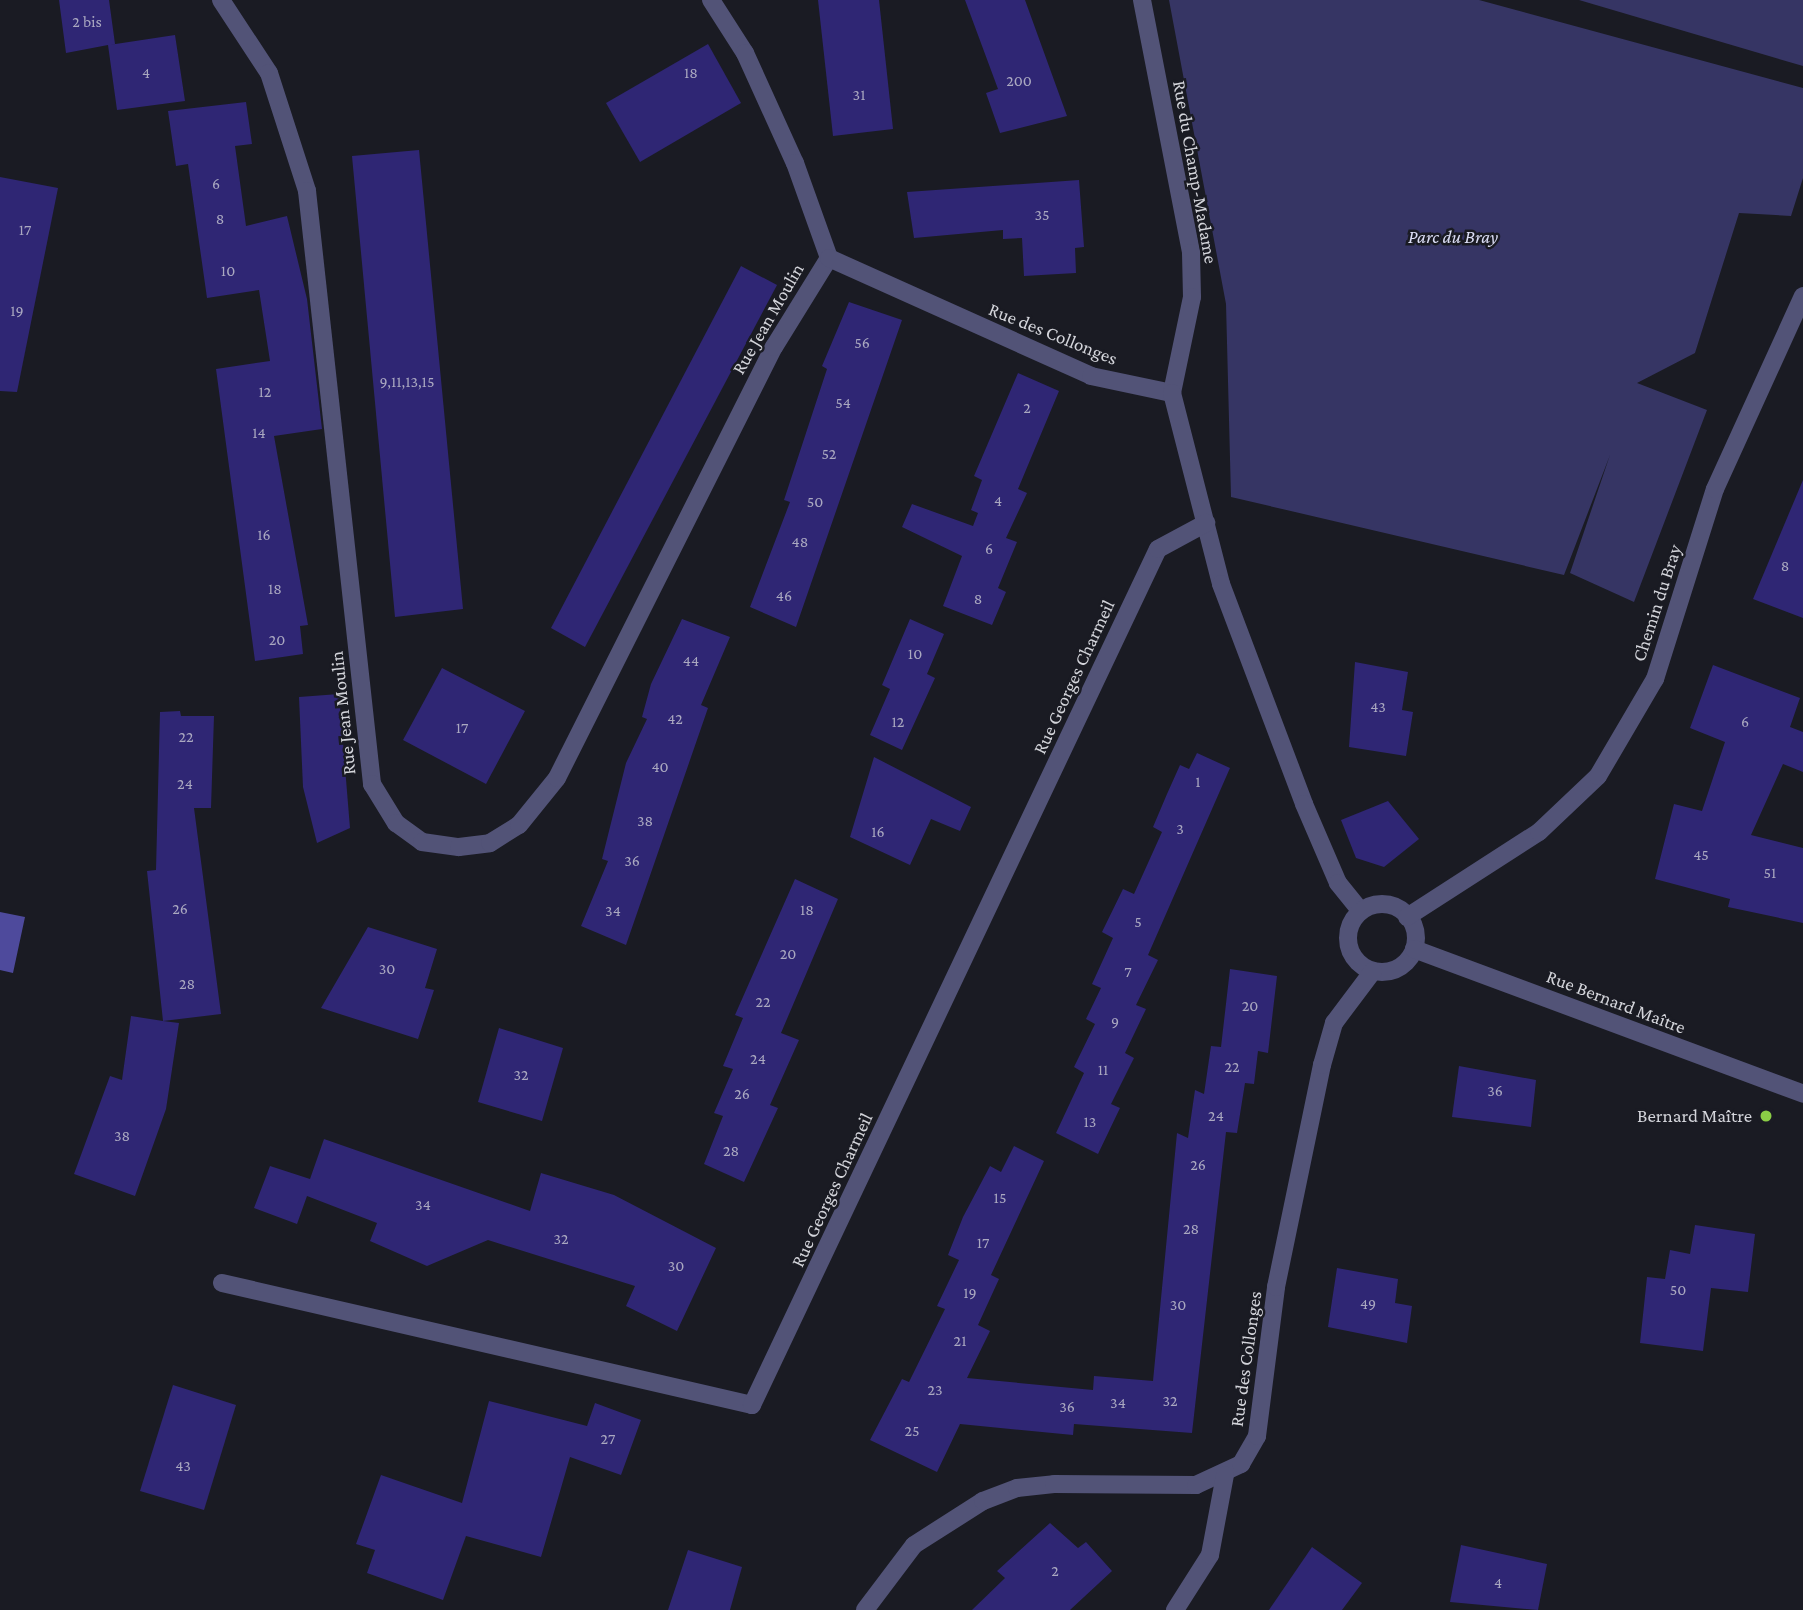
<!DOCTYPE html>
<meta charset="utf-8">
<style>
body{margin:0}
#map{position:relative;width:1803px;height:1610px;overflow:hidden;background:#1a1b23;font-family:"Crimson Pro",serif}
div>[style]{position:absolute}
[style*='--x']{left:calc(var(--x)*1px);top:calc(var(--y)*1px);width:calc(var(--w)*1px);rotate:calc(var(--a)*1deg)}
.green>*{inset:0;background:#363564}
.water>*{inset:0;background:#4e4a9c}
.building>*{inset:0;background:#2f2674}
.street>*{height:18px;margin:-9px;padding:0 9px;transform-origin:9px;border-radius:9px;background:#525377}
.street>.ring{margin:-9px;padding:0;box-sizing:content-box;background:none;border:18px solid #525377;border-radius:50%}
.dots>*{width:19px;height:19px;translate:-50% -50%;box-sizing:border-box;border:4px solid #1a1b23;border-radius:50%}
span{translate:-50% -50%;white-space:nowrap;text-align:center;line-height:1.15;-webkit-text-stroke:5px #1a1b23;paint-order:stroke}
.number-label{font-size:16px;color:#aaa8c0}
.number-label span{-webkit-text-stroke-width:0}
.street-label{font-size:19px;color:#d3d4da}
.park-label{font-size:19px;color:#dcdef5;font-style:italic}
.poi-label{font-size:19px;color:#d3d4da}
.right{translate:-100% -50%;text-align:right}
</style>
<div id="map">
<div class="green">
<div style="clip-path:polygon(1169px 0,1479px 0,1803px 88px,1803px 178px,1791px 216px,1739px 213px,1695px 353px,1637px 383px,1707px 410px,1634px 602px,1570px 573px,1610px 455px,1564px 575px,1231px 497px,1226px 304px)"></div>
<div style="clip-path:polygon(1579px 0,1803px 0,1803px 66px)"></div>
</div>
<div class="water">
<div style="clip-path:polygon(0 912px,25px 917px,13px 973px,0 970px)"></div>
</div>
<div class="building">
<div style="clip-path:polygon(59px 0,109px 0,115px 44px,109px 45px,175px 35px,185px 101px,117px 110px,108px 45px,66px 53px)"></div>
<div style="clip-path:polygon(818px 0,879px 0,893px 129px,833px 136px)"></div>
<div style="clip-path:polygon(965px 0,1025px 0,1067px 116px,1000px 133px,986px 93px,998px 89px)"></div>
<div style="clip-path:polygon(708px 44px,741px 103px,640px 162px,606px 103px)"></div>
<div style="clip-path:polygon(246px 102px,252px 144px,235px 146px,246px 226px,287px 216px,307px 299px,322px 429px,274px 436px,308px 625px,300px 626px,303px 654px,255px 661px,216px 369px,270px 361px,259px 290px,207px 298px,188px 164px,176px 166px,168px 111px)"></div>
<div style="clip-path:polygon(419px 150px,463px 609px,395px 617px,352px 156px)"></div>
<div style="clip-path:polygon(0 177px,58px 188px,17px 392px,0 391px)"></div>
<div style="clip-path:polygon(1079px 180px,1084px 247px,1075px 248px,1076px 273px,1024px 276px,1022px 238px,1003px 239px,1003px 230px,914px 238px,907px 192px)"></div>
<div style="clip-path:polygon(741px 266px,777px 285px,585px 647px,551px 628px)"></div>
<div style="clip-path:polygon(849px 302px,902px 320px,796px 627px,750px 607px,790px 502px,784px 500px,827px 369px,822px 366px)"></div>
<div style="clip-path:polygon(1018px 373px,1059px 391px,1018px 489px,1027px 493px,1006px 538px,1017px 542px,998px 588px,1006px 592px,992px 625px,943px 606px,962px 556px,902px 527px,912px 504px,973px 526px,978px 513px,971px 510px,982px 480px,974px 476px)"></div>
<div style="clip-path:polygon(1803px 480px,1803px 618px,1753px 599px)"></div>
<div style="clip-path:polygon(682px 619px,730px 637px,701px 705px,708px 708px,626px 945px,581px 926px,608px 861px,602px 859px,626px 763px,647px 719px,642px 717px,651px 684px)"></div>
<div style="clip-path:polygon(910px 619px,944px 634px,927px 674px,935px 678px,902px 750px,870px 735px,890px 689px,882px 685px)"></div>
<div style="clip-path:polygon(1355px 662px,1408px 672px,1402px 710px,1413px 712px,1406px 756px,1349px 747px)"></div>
<div style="clip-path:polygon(1713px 665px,1800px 698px,1790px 727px,1803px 732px,1803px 772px,1783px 764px,1751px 835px,1803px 848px,1803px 923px,1728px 907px,1730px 899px,1655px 879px,1674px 804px,1702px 811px,1725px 742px,1690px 728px)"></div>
<div style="clip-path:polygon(442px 668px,525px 711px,486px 784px,403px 740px)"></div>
<div style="clip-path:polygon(339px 694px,350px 828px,317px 843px,303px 787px,299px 697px)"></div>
<div style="clip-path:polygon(180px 711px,181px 716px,214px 716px,211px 808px,194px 808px,221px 1014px,163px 1021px,179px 1023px,166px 1109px,135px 1196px,74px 1174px,110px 1076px,122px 1080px,131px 1016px,163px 1021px,147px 871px,156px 870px,160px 712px)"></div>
<div style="clip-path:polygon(1197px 753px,1230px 768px,1148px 955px,1158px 960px,1136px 1005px,1146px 1009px,1125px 1053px,1134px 1058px,1111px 1104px,1120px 1108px,1098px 1154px,1056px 1133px,1084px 1073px,1074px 1067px,1095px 1024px,1086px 1019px,1101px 988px,1092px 984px,1113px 938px,1102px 932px,1123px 889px,1134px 894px,1162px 832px,1153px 827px,1167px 794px,1180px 765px,1189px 769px)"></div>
<div style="clip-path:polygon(874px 757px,971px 807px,960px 831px,931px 819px,910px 865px,850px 837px)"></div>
<div style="clip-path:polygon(1388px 801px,1419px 839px,1384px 867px,1356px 858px,1341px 820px)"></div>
<div style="clip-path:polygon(795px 879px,838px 899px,781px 1033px,799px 1040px,770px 1105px,778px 1108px,744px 1182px,704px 1164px,723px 1116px,714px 1113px,733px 1069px,723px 1066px,743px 1018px,735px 1015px)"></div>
<div style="clip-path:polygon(368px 927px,437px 949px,425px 988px,434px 990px,418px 1039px,321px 1008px)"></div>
<div style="clip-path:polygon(1230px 969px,1277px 976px,1268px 1053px,1258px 1051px,1254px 1084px,1245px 1083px,1237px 1133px,1226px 1132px,1192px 1433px,1074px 1424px,1073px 1435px,960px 1424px,937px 1472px,870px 1440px,902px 1379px,909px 1382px,945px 1309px,937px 1306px,959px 1260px,948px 1255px,963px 1217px,990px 1166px,1001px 1172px,1014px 1146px,1044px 1161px,991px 1275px,999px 1279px,978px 1325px,990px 1331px,967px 1378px,1093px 1390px,1094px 1376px,1153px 1381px,1177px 1133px,1188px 1138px,1195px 1090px,1204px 1094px,1211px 1046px,1221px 1047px)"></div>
<div style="clip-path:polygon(499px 1028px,563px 1048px,542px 1121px,478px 1102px)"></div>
<div style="clip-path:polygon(1459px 1066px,1536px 1080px,1531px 1127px,1452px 1117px)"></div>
<div style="clip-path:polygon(324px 1139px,530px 1211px,541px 1173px,614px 1195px,716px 1248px,677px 1331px,626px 1306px,635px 1286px,488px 1240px,427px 1266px,370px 1241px,377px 1223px,307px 1196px,297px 1224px,254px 1208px,270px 1166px,310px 1179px)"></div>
<div style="clip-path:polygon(1695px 1225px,1755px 1234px,1748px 1292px,1711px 1288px,1703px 1351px,1640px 1343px,1647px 1277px,1665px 1279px,1670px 1250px,1690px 1254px)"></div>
<div style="clip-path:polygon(1337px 1268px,1398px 1279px,1395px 1303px,1412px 1306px,1407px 1343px,1328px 1327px)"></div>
<div style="clip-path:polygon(173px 1385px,236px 1405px,204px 1510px,140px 1491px)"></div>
<div style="clip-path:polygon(489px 1401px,587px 1426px,595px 1403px,641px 1420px,621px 1475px,570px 1457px,541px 1557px,466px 1536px,443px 1600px,367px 1573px,375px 1550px,356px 1544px,381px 1475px,462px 1503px)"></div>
<div style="clip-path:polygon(1050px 1523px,1078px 1548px,1086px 1542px,1112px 1571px,1070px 1610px,972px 1610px,1005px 1578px,997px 1571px)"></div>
<div style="clip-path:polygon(1461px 1545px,1547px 1564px,1538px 1610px,1450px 1602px)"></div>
<div style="clip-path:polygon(1312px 1547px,1362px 1583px,1342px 1610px,1269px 1610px)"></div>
<div style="clip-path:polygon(688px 1550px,742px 1567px,730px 1610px,668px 1610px)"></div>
</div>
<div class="street">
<div style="--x:221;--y:0;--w:87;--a:56.7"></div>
<div style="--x:269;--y:73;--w:124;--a:72.1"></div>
<div style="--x:307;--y:191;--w:597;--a:83.74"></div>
<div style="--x:372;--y:784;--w:46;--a:58.4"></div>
<div style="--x:396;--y:823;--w:32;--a:36"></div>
<div style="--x:422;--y:842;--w:37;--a:8"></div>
<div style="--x:459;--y:847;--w:31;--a:-7"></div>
<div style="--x:490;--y:843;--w:34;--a:-32"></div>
<div style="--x:519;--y:825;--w:60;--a:-51"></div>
<div style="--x:557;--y:778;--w:483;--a:-63.3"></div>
<div style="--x:774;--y:347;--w:105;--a:-58.3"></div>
<div style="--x:711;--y:0;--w:63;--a:57.3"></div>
<div style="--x:745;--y:53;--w:121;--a:65.6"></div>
<div style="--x:795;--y:163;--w:101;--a:70.3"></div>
<div style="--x:829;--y:258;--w:287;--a:24.2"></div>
<div style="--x:1091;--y:376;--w:83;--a:11.9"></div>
<div style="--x:1142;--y:0;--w:258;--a:79"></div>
<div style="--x:1191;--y:253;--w:44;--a:88.7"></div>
<div style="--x:1192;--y:297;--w:98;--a:101.8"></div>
<div style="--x:1172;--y:393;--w:197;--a:75.6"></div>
<div style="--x:1221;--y:584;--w:235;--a:69.3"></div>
<div style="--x:1304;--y:804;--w:86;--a:66.7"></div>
<div style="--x:1338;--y:883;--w:36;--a:51"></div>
<div class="ring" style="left:1348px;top:904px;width:50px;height:50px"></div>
<div style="--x:1407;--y:917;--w:157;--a:-32.8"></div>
<div style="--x:1539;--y:832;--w:81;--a:-43.5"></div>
<div style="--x:1598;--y:776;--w:113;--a:-59.6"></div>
<div style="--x:1655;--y:679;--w:199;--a:-72.5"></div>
<div style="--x:1715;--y:489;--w:212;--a:-65.5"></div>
<div style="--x:1414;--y:949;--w:415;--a:20.4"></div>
<div style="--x:222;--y:1283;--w:544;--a:12.96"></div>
<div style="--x:752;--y:1405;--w:947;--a:-64.63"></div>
<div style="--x:1158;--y:549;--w:55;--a:-28.4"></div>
<div style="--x:865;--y:1610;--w:81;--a:-53"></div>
<div style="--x:914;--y:1545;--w:82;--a:-32.5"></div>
<div style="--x:983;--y:1501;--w:36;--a:-21"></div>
<div style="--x:1017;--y:1488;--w:37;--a:-6"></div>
<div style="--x:1054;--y:1484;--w:142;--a:0.4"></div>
<div style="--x:1196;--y:1485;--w:50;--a:-25"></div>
<div style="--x:1241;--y:1464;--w:32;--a:-60"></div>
<div style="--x:1257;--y:1436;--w:150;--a:-82.7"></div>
<div style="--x:1276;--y:1287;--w:227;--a:-78.3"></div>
<div style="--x:1322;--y:1065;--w:44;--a:-74.1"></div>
<div style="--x:1334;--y:1023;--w:65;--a:-53.1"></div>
<div style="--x:1175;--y:1610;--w:65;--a:-57.5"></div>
<div style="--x:1210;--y:1555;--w:81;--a:-79.4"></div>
</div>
<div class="dots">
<div style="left:1766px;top:1116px;background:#8bce46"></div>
</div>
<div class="number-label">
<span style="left:87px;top:22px">2 bis</span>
<span style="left:146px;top:73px">4</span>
<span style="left:691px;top:73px">18</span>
<span style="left:1019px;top:81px">200</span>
<span style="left:859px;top:95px">31</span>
<span style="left:216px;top:184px">6</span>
<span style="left:1042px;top:215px">35</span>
<span style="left:220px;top:219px">8</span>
<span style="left:25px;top:230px">17</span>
<span style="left:228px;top:271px">10</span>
<span style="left:17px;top:311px">19</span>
<span style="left:862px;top:343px">56</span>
<span style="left:407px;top:382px">9,11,13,15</span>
<span style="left:265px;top:392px">12</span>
<span style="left:843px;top:403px">54</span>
<span style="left:1027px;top:408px">2</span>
<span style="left:259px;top:433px">14</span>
<span style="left:829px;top:454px">52</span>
<span style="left:998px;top:501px">4</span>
<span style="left:815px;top:502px">50</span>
<span style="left:264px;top:535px">16</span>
<span style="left:800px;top:542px">48</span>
<span style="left:989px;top:549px">6</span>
<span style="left:1785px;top:566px">8</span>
<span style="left:275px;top:589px">18</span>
<span style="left:784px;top:596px">46</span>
<span style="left:978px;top:599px">8</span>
<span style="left:277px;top:640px">20</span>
<span style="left:915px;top:654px">10</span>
<span style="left:691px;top:661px">44</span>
<span style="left:1378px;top:707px">43</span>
<span style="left:675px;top:719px">42</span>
<span style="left:898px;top:722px">12</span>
<span style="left:1745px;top:722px">6</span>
<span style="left:462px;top:728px">17</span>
<span style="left:186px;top:737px">22</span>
<span style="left:660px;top:767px">40</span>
<span style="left:1198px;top:782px">1</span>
<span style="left:185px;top:784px">24</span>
<span style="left:645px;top:821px">38</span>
<span style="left:1180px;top:829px">3</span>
<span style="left:878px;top:832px">16</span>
<span style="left:1701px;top:855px">45</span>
<span style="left:632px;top:861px">36</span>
<span style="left:1770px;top:873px">51</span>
<span style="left:180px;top:909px">26</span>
<span style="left:807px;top:910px">18</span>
<span style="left:613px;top:911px">34</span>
<span style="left:1138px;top:922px">5</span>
<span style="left:788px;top:954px">20</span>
<span style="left:387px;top:969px">30</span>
<span style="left:1128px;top:972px">7</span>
<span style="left:187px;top:984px">28</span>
<span style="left:763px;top:1002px">22</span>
<span style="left:1250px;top:1006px">20</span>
<span style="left:1115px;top:1022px">9</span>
<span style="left:758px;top:1059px">24</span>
<span style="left:1232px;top:1067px">22</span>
<span style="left:1103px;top:1070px">11</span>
<span style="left:521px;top:1075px">32</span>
<span style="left:1495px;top:1091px">36</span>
<span style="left:742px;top:1094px">26</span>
<span style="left:1216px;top:1116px">24</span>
<span style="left:1090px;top:1122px">13</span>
<span style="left:122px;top:1136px">38</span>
<span style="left:731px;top:1151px">28</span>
<span style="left:1198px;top:1165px">26</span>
<span style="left:1000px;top:1198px">15</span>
<span style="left:423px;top:1205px">34</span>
<span style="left:1191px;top:1229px">28</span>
<span style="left:561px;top:1239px">32</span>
<span style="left:983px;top:1243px">17</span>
<span style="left:676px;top:1266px">30</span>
<span style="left:1678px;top:1290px">50</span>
<span style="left:970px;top:1293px">19</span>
<span style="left:1368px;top:1304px">49</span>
<span style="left:1178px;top:1305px">30</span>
<span style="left:960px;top:1341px">21</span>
<span style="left:935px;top:1390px">23</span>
<span style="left:1170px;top:1401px">32</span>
<span style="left:1118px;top:1403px">34</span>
<span style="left:1067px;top:1407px">36</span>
<span style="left:912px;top:1431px">25</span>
<span style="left:608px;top:1439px">27</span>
<span style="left:183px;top:1466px">43</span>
<span style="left:1055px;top:1571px">2</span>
<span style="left:1498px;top:1583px">4</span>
</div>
<div class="street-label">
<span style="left:1195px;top:172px;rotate:80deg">Rue du Champ-Madame</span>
<span style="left:768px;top:319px;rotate:-60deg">Rue Jean Moulin</span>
<span style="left:1053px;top:334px;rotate:22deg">Rue des Collonges</span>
<span style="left:1657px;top:603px;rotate:-72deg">Chemin du Bray</span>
<span style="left:1074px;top:677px;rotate:-65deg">Rue Georges Charmeil</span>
<span style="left:343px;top:713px;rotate:-96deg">Rue Jean Moulin</span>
<span style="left:1616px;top:1002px;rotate:21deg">Rue Bernard Maître</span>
<span style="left:832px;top:1190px;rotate:-65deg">Rue Georges Charmeil</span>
<span style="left:1246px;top:1359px;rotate:-82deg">Rue des Collonges</span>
</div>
<div class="park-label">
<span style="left:1453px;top:237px">Parc du Bray</span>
</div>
<div class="poi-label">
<span class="right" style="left:1752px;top:1116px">Bernard Maître</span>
</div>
</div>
